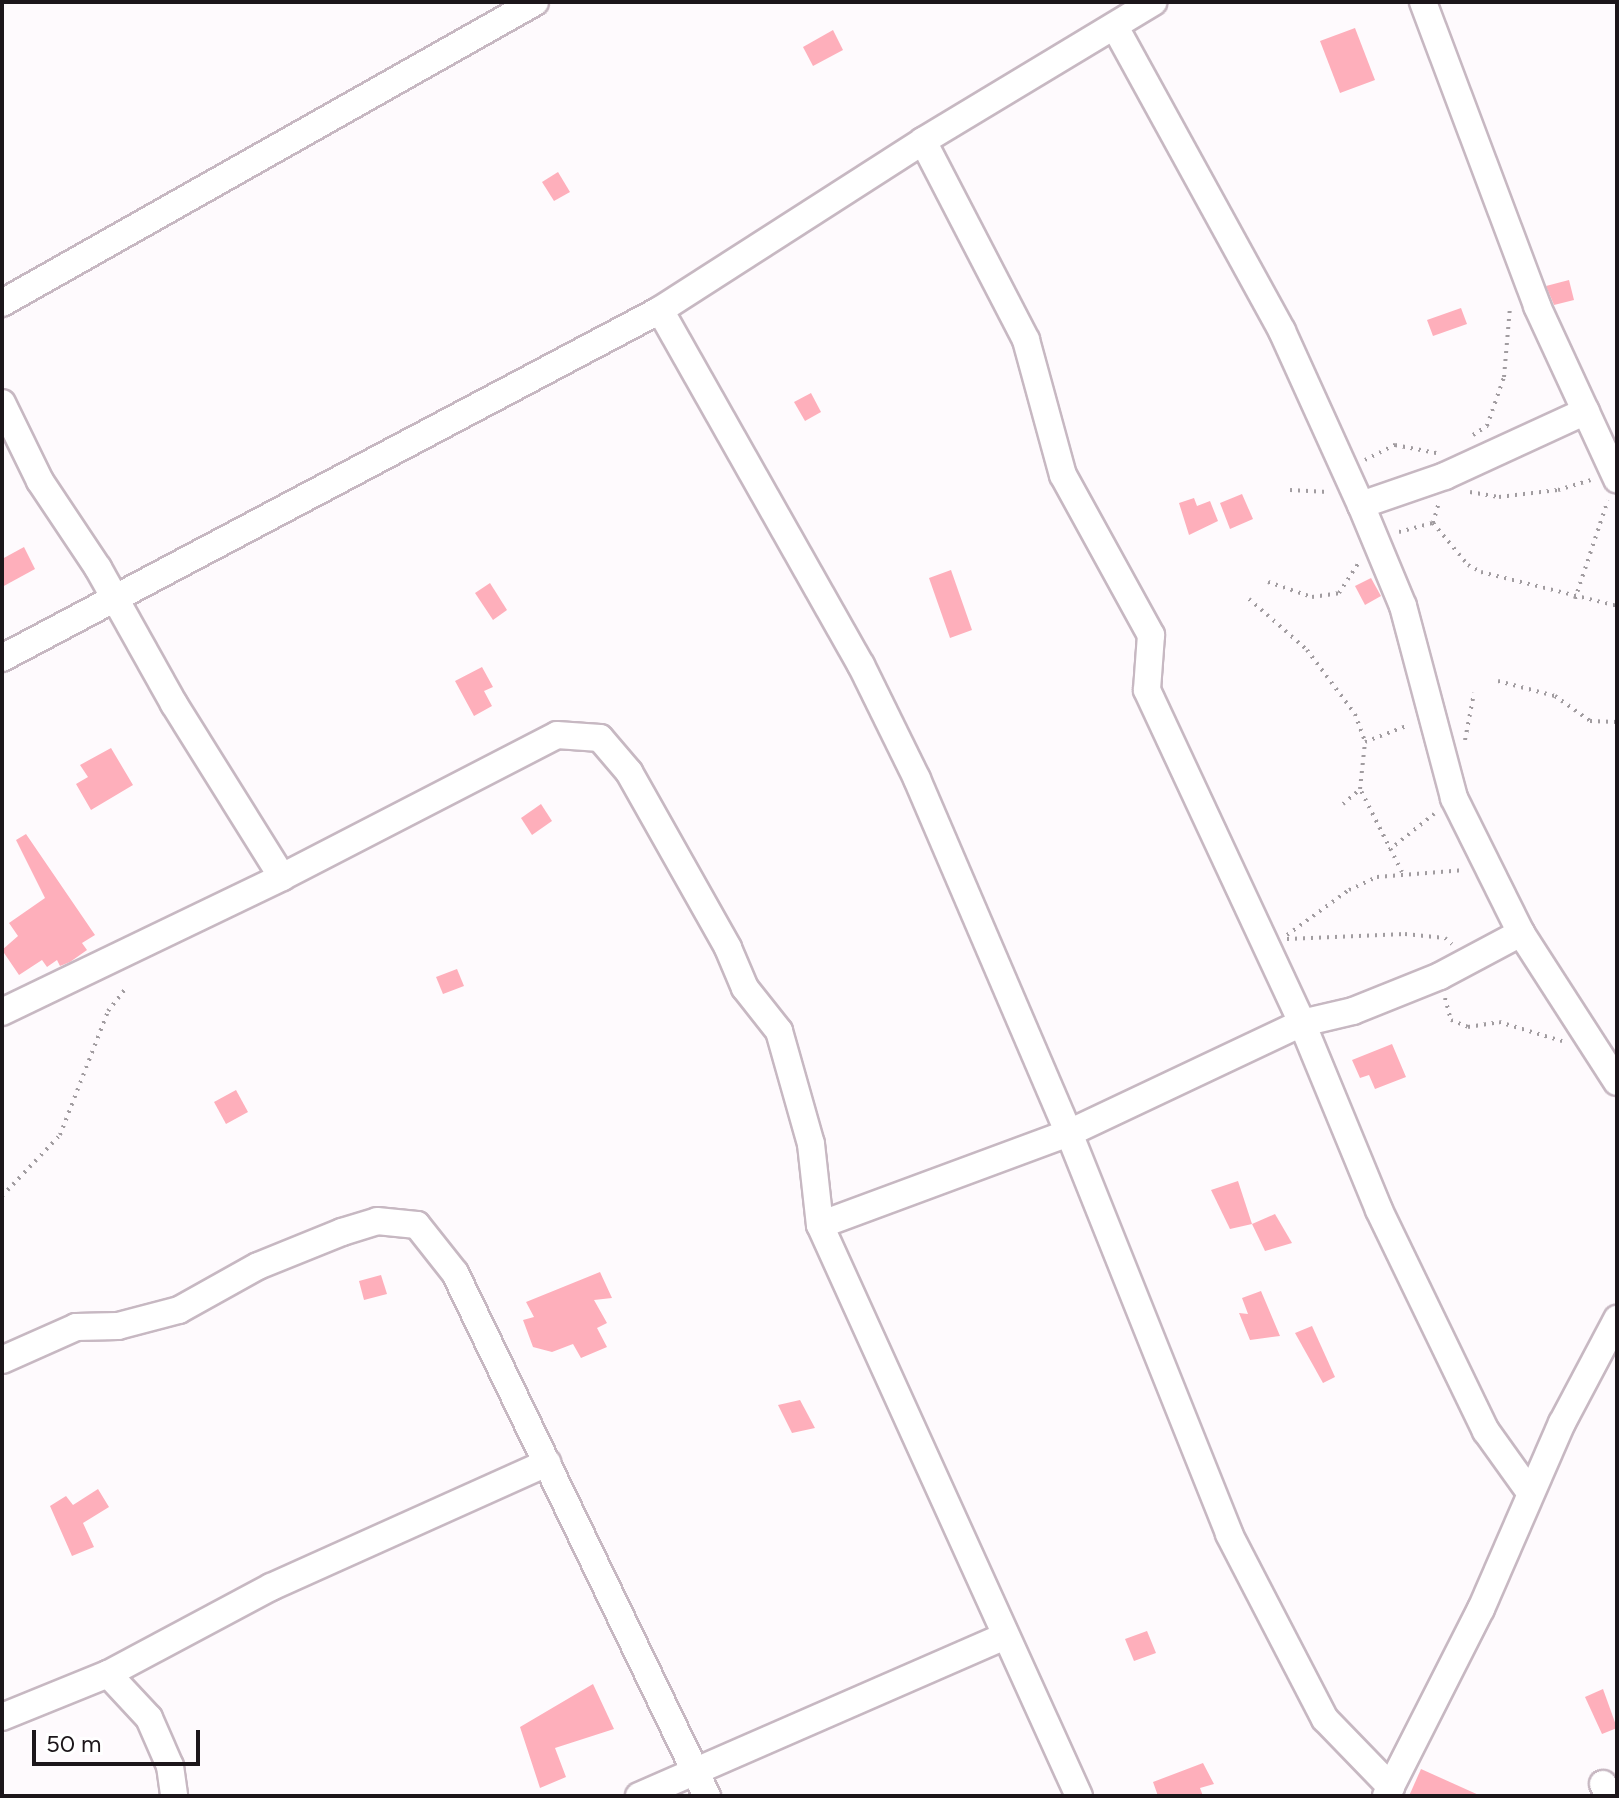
<!DOCTYPE html>
<style>
body{margin:0}
#map{position:relative;width:1619px;height:1798px;overflow:hidden;background:#fefafd;font-family:Figtree,sans-serif}
div>[style]{position:absolute}
[style*='--x']{left:calc(var(--x)*1px);top:calc(var(--y)*1px);width:calc(var(--w)*1px);rotate:calc(var(--a)*1deg)}
.building>*{inset:0;background:#feafbb}
.path>*{height:4px;margin-top:-2px;transform-origin:0;background:repeating-linear-gradient(90deg,#a19ca0 0 2px,transparent 0 8px)}
.roads{filter:drop-shadow(2px 0 #c7b8c2) drop-shadow(-2px 0 #c7b8c2) drop-shadow(0 2px #c7b8c2) drop-shadow(0 -2px #c7b8c2)}
.street>*{height:26px;margin:-13px;padding:0 13px;transform-origin:13px;border-radius:13px;background:#fff}
span{translate:-50% -50%;white-space:nowrap;text-align:center;line-height:1.15;-webkit-text-stroke:6px #fff;paint-order:stroke}
.frame{position:absolute;inset:0;border:4px solid #1c161a;pointer-events:none}
.scale{position:absolute;left:32px;top:1730px;width:168px;height:36px;box-sizing:border-box;border:4px solid #1c161a;border-top:0;padding-left:10px;font-size:24px;line-height:28px;white-space:nowrap;color:#1c161a;-webkit-text-stroke:6px #fff;paint-order:stroke}
</style>
<div id="map">
<div class="building">
<div style="clip-path:polygon(1355px 28px,1375px 80px,1340px 93px,1320px 41px)"></div>
<div style="clip-path:polygon(833px 30px,843px 50px,813px 66px,803px 47px)"></div>
<div style="clip-path:polygon(558px 172px,570px 192px,554px 201px,542px 182px)"></div>
<div style="clip-path:polygon(1569px 280px,1574px 300px,1554px 305px,1546px 286px)"></div>
<div style="clip-path:polygon(1461px 308px,1467px 324px,1433px 336px,1427px 320px)"></div>
<div style="clip-path:polygon(811px 393px,821px 412px,805px 421px,794px 402px)"></div>
<div style="clip-path:polygon(1242px 494px,1253px 519px,1230px 529px,1220px 503px)"></div>
<div style="clip-path:polygon(1194px 498px,1197px 506px,1210px 501px,1218px 521px,1189px 535px,1179px 503px)"></div>
<div style="clip-path:polygon(24px 547px,35px 569px,2px 587px,2px 559px)"></div>
<div style="clip-path:polygon(951px 570px,972px 630px,950px 638px,929px 578px)"></div>
<div style="clip-path:polygon(1371px 578px,1381px 596px,1365px 605px,1355px 586px)"></div>
<div style="clip-path:polygon(490px 583px,507px 610px,493px 620px,475px 593px)"></div>
<div style="clip-path:polygon(482px 667px,493px 687px,484px 691px,492px 706px,474px 716px,455px 681px)"></div>
<div style="clip-path:polygon(111px 748px,133px 785px,91px 810px,76px 784px,88px 777px,80px 765px)"></div>
<div style="clip-path:polygon(541px 804px,552px 821px,532px 835px,521px 818px)"></div>
<div style="clip-path:polygon(26px 834px,95px 935px,82px 943px,87px 950px,70px 962px,60px 966px,57px 960px,47px 967px,42px 960px,19px 975px,2px 950px,18px 936px,9px 923px,45px 898px,16px 840px)"></div>
<div style="clip-path:polygon(457px 969px,464px 986px,443px 994px,436px 977px)"></div>
<div style="clip-path:polygon(1392px 1044px,1406px 1077px,1375px 1089px,1369px 1075px,1360px 1078px,1352px 1060px)"></div>
<div style="clip-path:polygon(236px 1090px,248px 1112px,226px 1124px,214px 1102px)"></div>
<div style="clip-path:polygon(1238px 1181px,1252px 1224px,1230px 1229px,1211px 1190px)"></div>
<div style="clip-path:polygon(1275px 1214px,1292px 1243px,1265px 1251px,1252px 1224px)"></div>
<div style="clip-path:polygon(600px 1272px,612px 1298px,594px 1300px,607px 1323px,597px 1328px,607px 1347px,581px 1358px,573px 1344px,552px 1352px,533px 1347px,523px 1320px,534px 1317px,526px 1302px)"></div>
<div style="clip-path:polygon(381px 1275px,387px 1294px,364px 1300px,359px 1281px)"></div>
<div style="clip-path:polygon(1261px 1291px,1280px 1336px,1250px 1340px,1239px 1313px,1248px 1314px,1242px 1298px)"></div>
<div style="clip-path:polygon(1312px 1326px,1335px 1377px,1323px 1383px,1295px 1333px)"></div>
<div style="clip-path:polygon(800px 1400px,815px 1428px,792px 1433px,778px 1405px)"></div>
<div style="clip-path:polygon(98px 1489px,109px 1507px,83px 1523px,94px 1547px,72px 1556px,50px 1506px,66px 1496px,73px 1505px)"></div>
<div style="clip-path:polygon(1147px 1631px,1156px 1653px,1134px 1661px,1125px 1639px)"></div>
<div style="clip-path:polygon(593px 1684px,614px 1729px,555px 1748px,566px 1777px,540px 1788px,520px 1727px)"></div>
<div style="clip-path:polygon(1603px 1689px,1617px 1728px,1602px 1734px,1585px 1697px)"></div>
<div style="clip-path:polygon(1203px 1763px,1214px 1784px,1200px 1788px,1203px 1796px,1158px 1796px,1153px 1782px)"></div>
<div style="clip-path:polygon(1421px 1769px,1481px 1796px,1409px 1796px)"></div>
</div>
<div class="path">
<div style="--x:1473;--y:435;--w:17;--a:-33"></div>
<div style="--x:1487;--y:426;--w:52;--a:-70.9"></div>
<div style="--x:1504;--y:377;--w:70;--a:-85.1"></div>
<div style="--x:1365;--y:460;--w:34;--a:-27"></div>
<div style="--x:1395;--y:445;--w:42;--a:11"></div>
<div style="--x:1290;--y:490;--w:38;--a:3"></div>
<div style="--x:1470;--y:492;--w:29;--a:10"></div>
<div style="--x:1499;--y:497;--w:59;--a:-6.8"></div>
<div style="--x:1558;--y:490;--w:34;--a:-17"></div>
<div style="--x:1433;--y:523;--w:22;--a:-74"></div>
<div style="--x:1399;--y:532;--w:35;--a:-15"></div>
<div style="--x:1433;--y:523;--w:55;--a:50.2"></div>
<div style="--x:1468;--y:565;--w:15;--a:28"></div>
<div style="--x:1481;--y:572;--w:140;--a:14"></div>
<div style="--x:1268;--y:582;--w:46;--a:18.8"></div>
<div style="--x:1312;--y:597;--w:27;--a:-8"></div>
<div style="--x:1339;--y:593;--w:37;--a:-57"></div>
<div style="--x:1249;--y:599;--w:77;--a:41.3"></div>
<div style="--x:1307;--y:650;--w:80;--a:53.1"></div>
<div style="--x:1355;--y:714;--w:30;--a:70"></div>
<div style="--x:1575;--y:599;--w:104;--a:-71.6"></div>
<div style="--x:1498;--y:681;--w:59;--a:14.7"></div>
<div style="--x:1555;--y:696;--w:43;--a:35.5"></div>
<div style="--x:1590;--y:721;--w:27;--a:2"></div>
<div style="--x:1465;--y:740;--w:48;--a:-79.2"></div>
<div style="--x:1343;--y:804;--w:23;--a:-41"></div>
<div style="--x:1389;--y:850;--w:58;--a:-38.7"></div>
<div style="--x:1402;--y:872;--w:93;--a:-116.8"></div>
<div style="--x:1360;--y:789;--w:47;--a:-83.9"></div>
<div style="--x:1365;--y:742;--w:44;--a:-21.3"></div>
<div style="--x:1287;--y:935;--w:77;--a:-36"></div>
<div style="--x:1349;--y:890;--w:31;--a:-25"></div>
<div style="--x:1377;--y:877;--w:88;--a:-4.5"></div>
<div style="--x:1287;--y:939;--w:118;--a:-2.4"></div>
<div style="--x:1405;--y:934;--w:40;--a:5.7"></div>
<div style="--x:1445;--y:938;--w:9;--a:41"></div>
<div style="--x:1445;--y:998;--w:23;--a:75"></div>
<div style="--x:1451;--y:1020;--w:18;--a:22"></div>
<div style="--x:1468;--y:1027;--w:31;--a:-9"></div>
<div style="--x:1499;--y:1022;--w:66;--a:16.8"></div>
<div style="--x:2;--y:1196;--w:84;--a:-46.4"></div>
<div style="--x:60;--y:1135;--w:133;--a:-68.8"></div>
<div style="--x:108;--y:1011;--w:29;--a:-52"></div>
</div>
<div class="roads">
<div class="street">
<div style="--x:1423;--y:2;--w:325;--a:69.4"></div>
<div style="--x:1537;--y:306;--w:191;--a:65.2"></div>
<div style="--x:1115;--y:27;--w:347;--a:61.2"></div>
<div style="--x:1282;--y:331;--w:191;--a:65.6"></div>
<div style="--x:1361;--y:505;--w:109;--a:67.4"></div>
<div style="--x:1403;--y:606;--w:199;--a:75.1"></div>
<div style="--x:1454;--y:798;--w:151;--a:63.6"></div>
<div style="--x:1521;--y:933;--w:177;--a:57.2"></div>
<div style="--x:923;--y:141;--w:224;--a:62.6"></div>
<div style="--x:1026;--y:340;--w:140;--a:74.7"></div>
<div style="--x:1063;--y:475;--w:183;--a:61.2"></div>
<div style="--x:1151;--y:635;--w:55;--a:94.2"></div>
<div style="--x:1147;--y:690;--w:367;--a:65"></div>
<div style="--x:1302;--y:1023;--w:202;--a:67.6"></div>
<div style="--x:1379;--y:1210;--w:246;--a:64.2"></div>
<div style="--x:1486;--y:1431;--w:74;--a:54.4"></div>
<div style="--x:2;--y:303;--w:612;--a:-29.45"></div>
<div style="--x:660;--y:310;--w:408;--a:60.5"></div>
<div style="--x:861;--y:665;--w:127;--a:63.8"></div>
<div style="--x:917;--y:779;--w:385;--a:66.8"></div>
<div style="--x:1069;--y:1133;--w:432;--a:68.2"></div>
<div style="--x:1229;--y:1534;--w:208;--a:62.6"></div>
<div style="--x:1325;--y:1719;--w:95;--a:45.9"></div>
<div style="--x:2;--y:403;--w:87;--a:64"></div>
<div style="--x:40;--y:481;--w:105;--a:56.3"></div>
<div style="--x:98;--y:568;--w:156;--a:60.8"></div>
<div style="--x:174;--y:704;--w:204;--a:58"></div>
<div style="--x:1361;--y:505;--w:89;--a:-19"></div>
<div style="--x:1445;--y:476;--w:155;--a:-24.7"></div>
<div style="--x:2;--y:658;--w:744;--a:-27.87"></div>
<div style="--x:660;--y:310;--w:313;--a:-32.7"></div>
<div style="--x:923;--y:141;--w:269;--a:-31.1"></div>
<div style="--x:2;--y:1012;--w:311;--a:-25.7"></div>
<div style="--x:282;--y:877;--w:309;--a:-27.3"></div>
<div style="--x:557;--y:735;--w:43;--a:4"></div>
<div style="--x:600;--y:738;--w:45;--a:49.5"></div>
<div style="--x:629;--y:772;--w:202;--a:60.6"></div>
<div style="--x:728;--y:948;--w:43;--a:67"></div>
<div style="--x:745;--y:988;--w:55;--a:51.7"></div>
<div style="--x:779;--y:1031;--w:117;--a:74.2"></div>
<div style="--x:811;--y:1144;--w:81;--a:83.7"></div>
<div style="--x:820;--y:1225;--w:627;--a:65.6"></div>
<div style="--x:820;--y:1225;--w:265;--a:-20.3"></div>
<div style="--x:1069;--y:1133;--w:258;--a:-25.3"></div>
<div style="--x:1302;--y:1023;--w:52;--a:-13.2"></div>
<div style="--x:1353;--y:1011;--w:94;--a:-21.9"></div>
<div style="--x:1440;--y:976;--w:92;--a:-28"></div>
<div style="--x:2;--y:1360;--w:81;--a:-24"></div>
<div style="--x:76;--y:1327;--w:42;--a:-1.4"></div>
<div style="--x:118;--y:1326;--w:63;--a:-14.7"></div>
<div style="--x:179;--y:1310;--w:90;--a:-29.1"></div>
<div style="--x:258;--y:1266;--w:91;--a:-22"></div>
<div style="--x:342;--y:1232;--w:37;--a:-17"></div>
<div style="--x:377;--y:1221;--w:40;--a:5.7"></div>
<div style="--x:417;--y:1225;--w:61;--a:51.6"></div>
<div style="--x:455;--y:1273;--w:581;--a:64.27"></div>
<div style="--x:108;--y:1674;--w:60;--a:47"></div>
<div style="--x:149;--y:1718;--w:52;--a:66.4"></div>
<div style="--x:170;--y:1766;--w:30;--a:82"></div>
<div style="--x:2;--y:1717;--w:114;--a:-22.1"></div>
<div style="--x:108;--y:1674;--w:185;--a:-28.1"></div>
<div style="--x:271;--y:1587;--w:303;--a:-24.2"></div>
<div style="--x:1603;--y:1784;--w:13;--a:63"></div>
<div style="--x:639;--y:1796;--w:400;--a:-23.6"></div>
<div style="--x:1386;--y:1796;--w:210;--a:-63.1"></div>
<div style="--x:1481;--y:1609;--w:203;--a:-66.5"></div>
<div style="--x:1562;--y:1423;--w:118;--a:-62.1"></div>
</div>
</div>
<div class="frame"></div>
<div class="scale">50 m</div>
</div>
